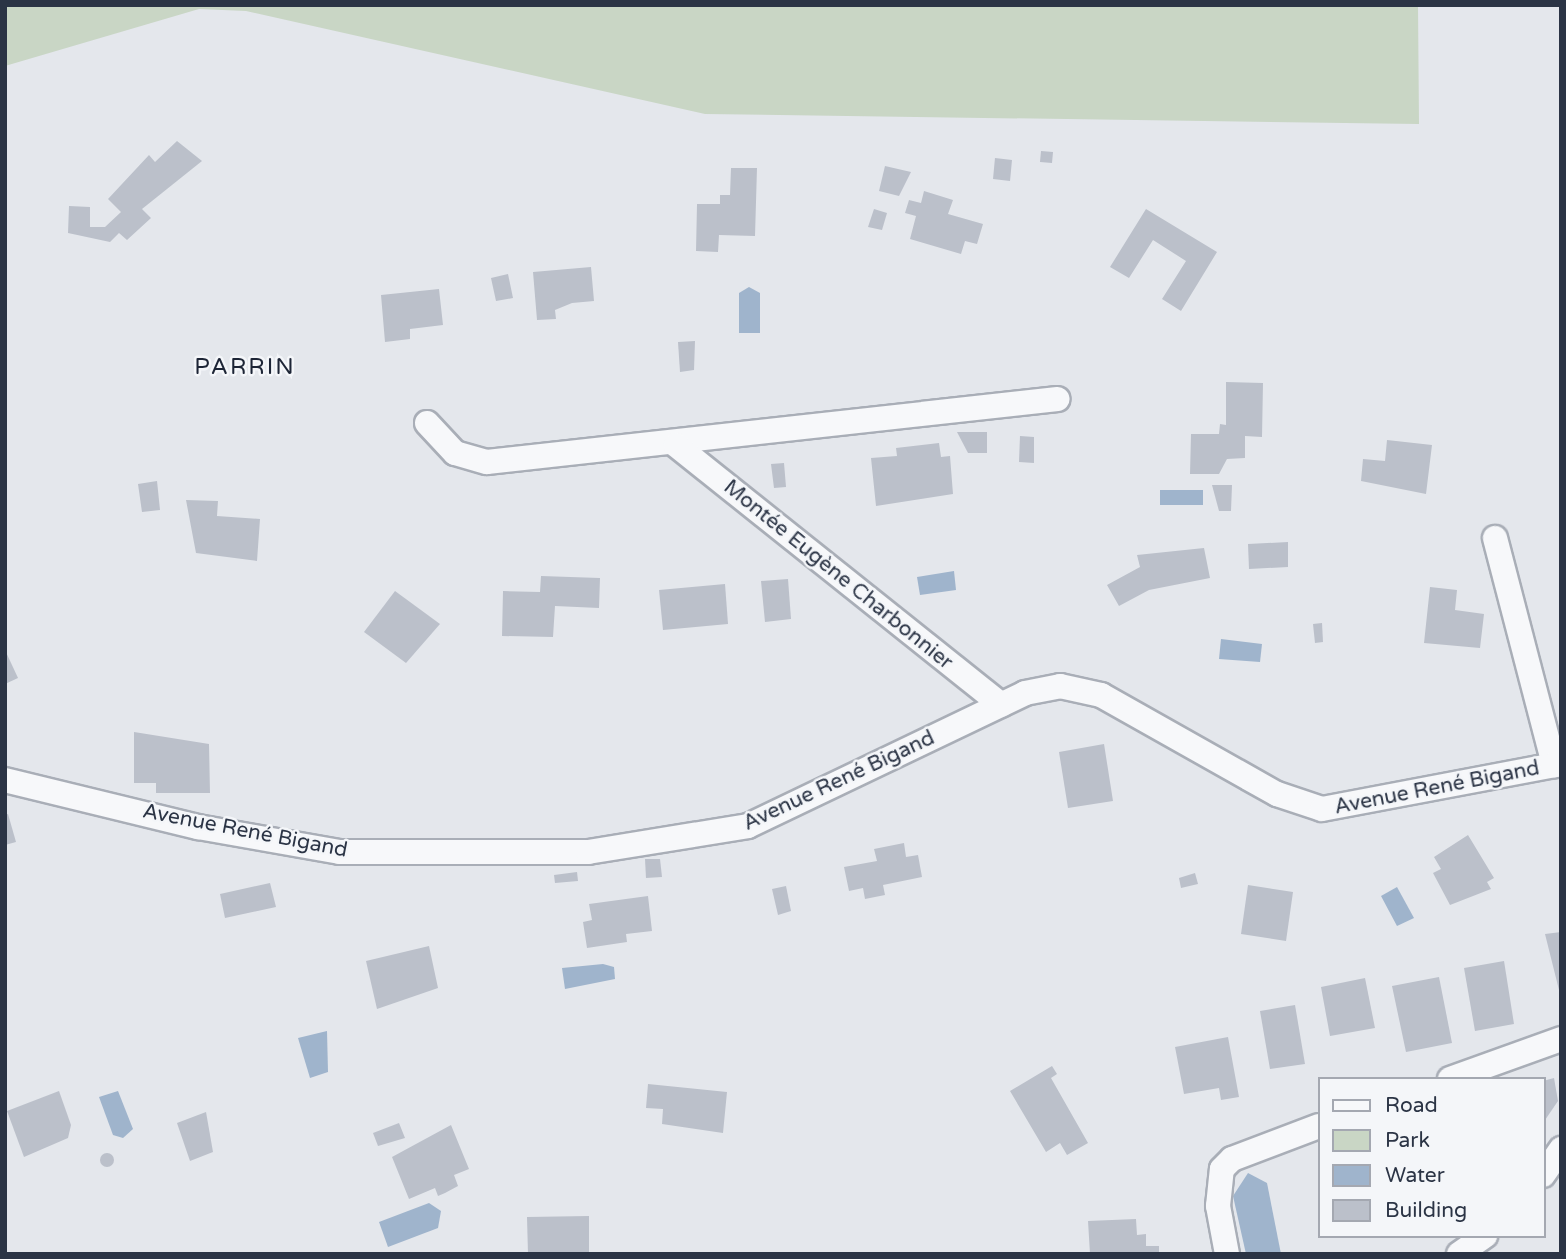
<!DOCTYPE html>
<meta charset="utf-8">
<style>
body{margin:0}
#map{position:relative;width:1566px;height:1259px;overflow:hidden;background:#e4e7ec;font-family:"Varela Round",sans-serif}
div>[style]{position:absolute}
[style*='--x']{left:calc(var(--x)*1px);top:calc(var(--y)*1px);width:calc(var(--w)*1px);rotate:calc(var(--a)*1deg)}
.green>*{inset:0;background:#c9d6c5}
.water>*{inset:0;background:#9fb4cc}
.building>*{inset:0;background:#bbc0ca}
.round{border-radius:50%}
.roads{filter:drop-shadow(2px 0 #a9aeb7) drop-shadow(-2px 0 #a9aeb7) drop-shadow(0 2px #a9aeb7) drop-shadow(0 -2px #a9aeb7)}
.minor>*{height:24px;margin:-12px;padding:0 12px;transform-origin:12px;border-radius:12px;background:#f7f8fa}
span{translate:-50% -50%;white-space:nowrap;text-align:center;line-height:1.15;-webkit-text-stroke:5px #f4f6f9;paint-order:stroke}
.street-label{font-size:21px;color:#2b3445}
.neighbourhood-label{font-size:23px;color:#1d2536;letter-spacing:2px}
.frame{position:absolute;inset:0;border:7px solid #2b3445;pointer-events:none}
.legend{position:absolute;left:1318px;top:1077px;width:228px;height:161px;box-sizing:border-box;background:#f4f6f9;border:2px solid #a4a8b1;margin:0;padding:9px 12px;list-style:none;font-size:21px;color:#2b3445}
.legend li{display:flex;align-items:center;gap:14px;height:35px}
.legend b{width:35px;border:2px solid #a4a8b1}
</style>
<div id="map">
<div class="green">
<div style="clip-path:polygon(5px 5px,1418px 5px,1419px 124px,705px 114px,246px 11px,199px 9px,5px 66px)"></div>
</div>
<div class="water">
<div style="clip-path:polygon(749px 287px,760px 293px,760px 333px,739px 333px,739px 293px)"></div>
<div style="clip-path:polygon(1160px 490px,1203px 490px,1203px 505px,1160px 505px)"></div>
<div style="clip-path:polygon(954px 571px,956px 590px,920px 595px,917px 577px)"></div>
<div style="clip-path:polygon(1221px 639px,1262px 644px,1260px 662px,1219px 659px)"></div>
<div style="clip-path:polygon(1397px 887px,1414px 918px,1397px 926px,1381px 896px)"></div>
<div style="clip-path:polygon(603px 964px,614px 967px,615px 979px,565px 989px,562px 968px)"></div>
<div style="clip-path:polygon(327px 1031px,328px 1072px,310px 1078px,298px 1038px)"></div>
<div style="clip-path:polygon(118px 1091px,133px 1129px,123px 1138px,113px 1135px,99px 1097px)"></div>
<div style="clip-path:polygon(1248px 1173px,1267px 1183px,1281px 1254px,1246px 1254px,1233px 1196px)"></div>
<div style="clip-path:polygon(429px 1203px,441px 1211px,438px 1228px,388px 1247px,379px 1222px)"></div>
</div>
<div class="building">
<div style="clip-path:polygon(177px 141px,202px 161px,142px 209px,151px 218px,127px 240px,119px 233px,110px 242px,68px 233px,69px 206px,90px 207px,90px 227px,105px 227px,121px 212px,108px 199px,149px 155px,155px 162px)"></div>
<div style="clip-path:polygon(1041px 151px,1053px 152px,1052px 163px,1040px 162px)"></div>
<div style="clip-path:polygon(995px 158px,1012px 160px,1010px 181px,993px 179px)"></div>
<div style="clip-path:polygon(885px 166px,911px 172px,899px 196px,879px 191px)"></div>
<div style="clip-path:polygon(731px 168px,757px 168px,755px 236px,719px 235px,718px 252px,696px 251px,697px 204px,720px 204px,720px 195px,730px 195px)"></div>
<div style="clip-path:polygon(924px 191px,953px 200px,948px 214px,983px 224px,977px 244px,965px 241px,961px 254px,910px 239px,916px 216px,905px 213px,909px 200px,921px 203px)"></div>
<div style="clip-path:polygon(874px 209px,887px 213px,882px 230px,868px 227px)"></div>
<div style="clip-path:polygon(1146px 209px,1217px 252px,1181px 311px,1162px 299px,1186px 261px,1153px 240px,1129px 278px,1110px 267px)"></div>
<div style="clip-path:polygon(591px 267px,594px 301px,572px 303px,555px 310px,556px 319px,537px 320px,533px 272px)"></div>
<div style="clip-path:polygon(508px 274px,513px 298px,496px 301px,491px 278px)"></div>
<div style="clip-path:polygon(439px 289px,443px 325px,410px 329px,410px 339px,385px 342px,381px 295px)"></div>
<div style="clip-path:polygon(695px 341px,694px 370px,680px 372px,678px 342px)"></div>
<div style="clip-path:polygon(1226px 382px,1263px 383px,1262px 437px,1245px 436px,1245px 458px,1227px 459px,1219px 474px,1190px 474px,1191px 434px,1219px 434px,1220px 424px,1226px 425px)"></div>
<div style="clip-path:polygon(957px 432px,987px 432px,987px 453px,968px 453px)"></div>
<div style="clip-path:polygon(1020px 436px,1034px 437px,1034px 463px,1019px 462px)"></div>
<div style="clip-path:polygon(1387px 440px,1432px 445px,1426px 494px,1361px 481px,1363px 459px,1385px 461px)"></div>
<div style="clip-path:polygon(939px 443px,941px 457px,950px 456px,953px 494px,876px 506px,871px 458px,897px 456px,896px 448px)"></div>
<div style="clip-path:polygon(784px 463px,786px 487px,774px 488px,771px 464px)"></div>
<div style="clip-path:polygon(157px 481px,160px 510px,142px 512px,138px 484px)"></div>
<div style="clip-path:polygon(1212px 485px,1232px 485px,1231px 511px,1219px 511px)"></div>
<div style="clip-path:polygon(186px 500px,218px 501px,217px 516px,260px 519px,257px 561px,196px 553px)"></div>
<div style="clip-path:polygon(1288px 542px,1288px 567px,1249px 569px,1248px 544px)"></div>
<div style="clip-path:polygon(1204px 548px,1210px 578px,1149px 590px,1119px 606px,1107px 585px,1140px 567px,1137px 555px)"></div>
<div style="clip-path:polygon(541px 576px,600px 578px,599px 608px,555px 606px,553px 637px,502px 636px,503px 591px,540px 592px)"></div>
<div style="clip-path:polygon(788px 579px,791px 619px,765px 622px,761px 581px)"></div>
<div style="clip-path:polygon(725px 584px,728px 624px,663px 630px,659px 590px)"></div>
<div style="clip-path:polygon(1430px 587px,1457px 590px,1455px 610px,1484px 614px,1480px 648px,1424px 643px)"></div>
<div style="clip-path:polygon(395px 591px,440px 624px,406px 663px,364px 632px)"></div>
<div style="clip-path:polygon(1322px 623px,1323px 642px,1315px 643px,1313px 624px)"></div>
<div style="clip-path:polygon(5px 650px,18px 678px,5px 684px)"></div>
<div style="clip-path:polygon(134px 732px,209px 744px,210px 793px,156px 793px,156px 783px,134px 783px)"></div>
<div style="clip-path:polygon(1104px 744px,1113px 801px,1068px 808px,1059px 752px)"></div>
<div style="clip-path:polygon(8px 814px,16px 842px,5px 845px,5px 815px)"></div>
<div style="clip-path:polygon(1468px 835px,1494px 878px,1487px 882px,1491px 889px,1450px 905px,1433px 873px,1441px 869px,1434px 857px)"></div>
<div style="clip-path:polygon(904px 843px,906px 857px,918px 855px,922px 877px,883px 885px,885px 895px,865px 899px,863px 888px,849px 891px,844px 867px,877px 861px,874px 849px)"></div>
<div style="clip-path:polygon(645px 859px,660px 859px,662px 877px,646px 878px)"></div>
<div style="clip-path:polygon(577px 872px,578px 881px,555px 883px,554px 875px)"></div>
<div style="clip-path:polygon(1195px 873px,1198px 884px,1181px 888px,1179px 878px)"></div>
<div style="clip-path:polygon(270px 883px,276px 907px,225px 918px,220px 894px)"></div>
<div style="clip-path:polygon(1248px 885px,1293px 892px,1286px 941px,1241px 934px)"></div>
<div style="clip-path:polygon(786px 886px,791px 911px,778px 915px,772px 889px)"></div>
<div style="clip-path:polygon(648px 896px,652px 931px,626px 934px,627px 942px,587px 948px,583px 922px,592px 920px,589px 904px)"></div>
<div style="clip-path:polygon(1561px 932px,1561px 990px,1559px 990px,1545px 934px)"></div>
<div style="clip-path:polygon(429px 946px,438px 988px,377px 1009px,366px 961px)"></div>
<div style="clip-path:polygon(1504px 961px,1514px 1024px,1475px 1031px,1464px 968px)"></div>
<div style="clip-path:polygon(1439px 977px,1452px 1043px,1406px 1052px,1392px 986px)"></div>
<div style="clip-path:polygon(1365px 978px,1375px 1028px,1330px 1036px,1321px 987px)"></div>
<div style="clip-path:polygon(1295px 1005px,1305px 1064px,1270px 1069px,1260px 1011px)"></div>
<div style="clip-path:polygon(1228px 1037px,1239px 1097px,1221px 1100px,1219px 1088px,1184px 1094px,1175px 1047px)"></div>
<div style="clip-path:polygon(1052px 1066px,1057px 1074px,1051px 1078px,1088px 1143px,1067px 1155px,1060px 1143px,1046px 1152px,1010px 1091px)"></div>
<div style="clip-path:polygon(1554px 1078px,1558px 1101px,1543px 1123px,1543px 1081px)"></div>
<div style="clip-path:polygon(648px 1084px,727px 1092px,723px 1133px,662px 1124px,663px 1109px,646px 1108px)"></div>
<div style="clip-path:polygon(59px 1091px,71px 1125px,68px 1138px,24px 1157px,7px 1111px)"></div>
<div style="clip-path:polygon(206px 1112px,213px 1152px,190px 1161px,177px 1123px)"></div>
<div style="clip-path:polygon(399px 1123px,405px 1138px,378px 1146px,373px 1133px)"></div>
<div style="clip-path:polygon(451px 1125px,469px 1169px,454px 1175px,458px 1186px,445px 1193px,438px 1196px,435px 1188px,409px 1199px,392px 1157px)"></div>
<div class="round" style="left:100px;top:1153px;width:14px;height:14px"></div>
<div style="clip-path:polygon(589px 1216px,589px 1254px,528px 1254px,527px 1217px)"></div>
<div style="clip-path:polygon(1136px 1219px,1137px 1235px,1146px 1234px,1146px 1246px,1159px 1246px,1159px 1254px,1090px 1254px,1088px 1221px)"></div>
</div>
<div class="roads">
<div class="minor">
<div style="--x:427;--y:423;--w:41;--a:47"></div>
<div style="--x:455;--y:453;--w:33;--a:16"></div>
<div style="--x:487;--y:462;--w:574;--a:-6.3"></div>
<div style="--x:676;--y:445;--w:416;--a:38.6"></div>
<div style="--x:1495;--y:538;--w:235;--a:75.4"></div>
<div style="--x:5;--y:780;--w:199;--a:13.7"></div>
<div style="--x:198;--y:827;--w:144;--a:10"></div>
<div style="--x:340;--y:852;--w:248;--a:0"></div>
<div style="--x:588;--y:852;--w:162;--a:-9.2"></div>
<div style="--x:748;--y:826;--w:307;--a:-25.6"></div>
<div style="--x:1025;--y:693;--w:36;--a:-11"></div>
<div style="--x:1060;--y:686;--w:42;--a:12.4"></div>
<div style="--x:1101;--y:695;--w:202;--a:29.4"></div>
<div style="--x:1277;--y:794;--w:47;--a:18.4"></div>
<div style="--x:1322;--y:809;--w:243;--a:-10.7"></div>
<div style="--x:1450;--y:1079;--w:118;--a:-19.8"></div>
<div style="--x:1543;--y:1175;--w:32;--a:-55"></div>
<div style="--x:1227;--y:1254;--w:49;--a:-100.6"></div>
<div style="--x:1218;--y:1206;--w:37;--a:-84"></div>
<div style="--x:1222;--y:1169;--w:14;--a:-45"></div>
<div style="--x:1232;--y:1159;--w:93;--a:-20.8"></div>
<div style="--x:1459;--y:1254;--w:32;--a:-35"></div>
</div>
</div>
<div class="street-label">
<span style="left:838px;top:575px;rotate:39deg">Montée Eugène Charbonnier</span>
<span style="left:839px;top:781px;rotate:-25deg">Avenue René Bigand</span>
<span style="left:1437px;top:788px;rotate:-11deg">Avenue René Bigand</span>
<span style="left:245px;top:831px;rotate:11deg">Avenue René Bigand</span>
</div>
<div class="neighbourhood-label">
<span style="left:245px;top:367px">PARRIN</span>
</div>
<div class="frame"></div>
<ul class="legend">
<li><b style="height:9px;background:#f7f8fa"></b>Road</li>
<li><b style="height:19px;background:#c9d6c5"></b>Park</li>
<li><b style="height:19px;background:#9fb4cc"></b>Water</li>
<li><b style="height:19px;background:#bbc0ca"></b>Building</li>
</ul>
</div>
